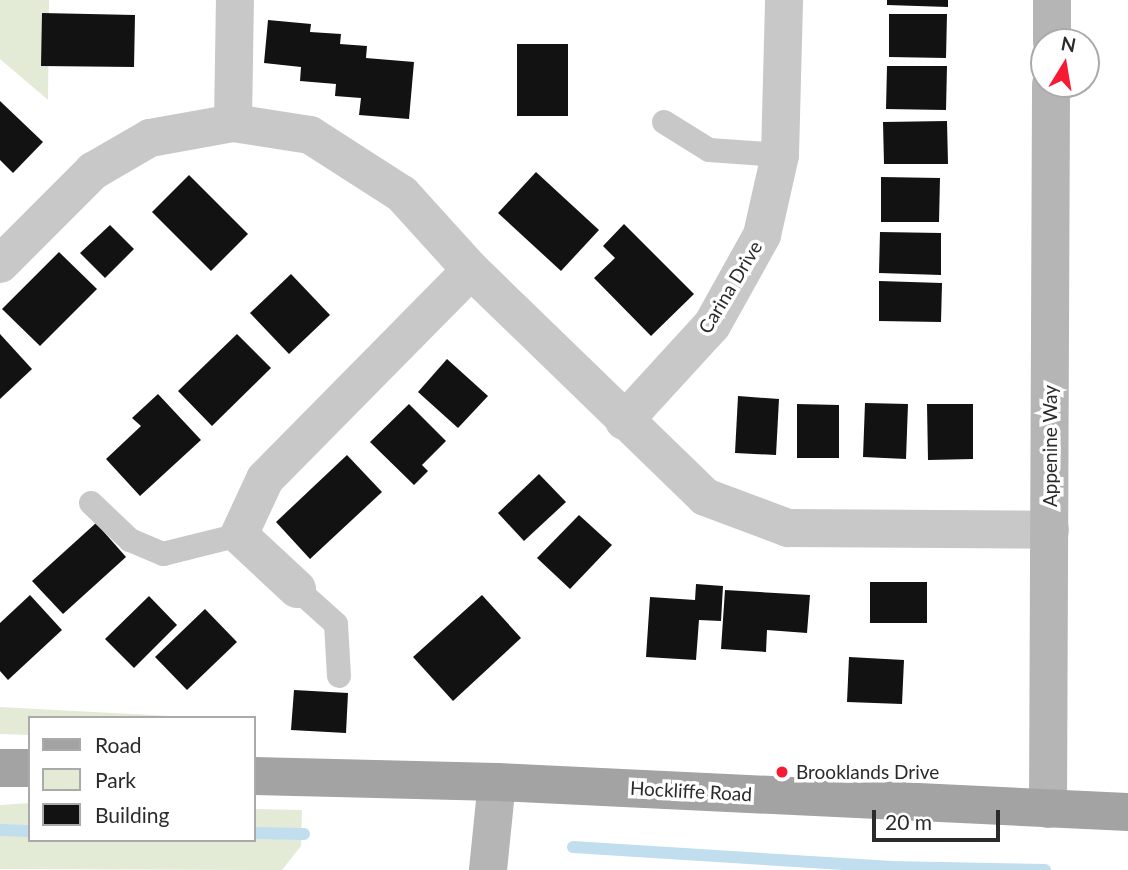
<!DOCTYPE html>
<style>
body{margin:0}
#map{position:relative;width:1128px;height:870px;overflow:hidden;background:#fff;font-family:Lato,sans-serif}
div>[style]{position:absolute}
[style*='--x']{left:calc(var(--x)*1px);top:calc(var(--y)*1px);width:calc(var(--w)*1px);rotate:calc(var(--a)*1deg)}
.green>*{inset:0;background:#e3ebd7}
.stream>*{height:12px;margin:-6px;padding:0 6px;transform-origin:6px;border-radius:6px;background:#c0deee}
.building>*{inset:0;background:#121212}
.lane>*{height:24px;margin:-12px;padding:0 12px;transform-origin:12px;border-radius:12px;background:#c8c8c8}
.street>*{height:38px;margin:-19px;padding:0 19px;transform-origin:19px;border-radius:19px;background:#c8c8c8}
.secondary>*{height:38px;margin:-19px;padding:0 19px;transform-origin:19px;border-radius:19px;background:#b5b5b5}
.primary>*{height:38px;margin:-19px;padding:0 19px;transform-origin:19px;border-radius:19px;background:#a3a3a3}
.dots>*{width:19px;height:19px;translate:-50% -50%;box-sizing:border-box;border:4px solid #fff;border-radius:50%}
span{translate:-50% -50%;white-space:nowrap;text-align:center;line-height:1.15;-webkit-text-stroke:7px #fff;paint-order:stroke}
.street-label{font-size:19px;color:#2b2b2b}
.poi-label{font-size:19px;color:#2b2b2b}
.left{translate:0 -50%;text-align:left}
.legend{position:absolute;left:28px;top:716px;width:228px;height:126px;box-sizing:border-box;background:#fff;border:2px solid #aaa;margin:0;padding:9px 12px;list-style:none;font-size:21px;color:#2b2b2b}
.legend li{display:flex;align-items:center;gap:14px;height:35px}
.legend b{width:35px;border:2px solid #aaa}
.north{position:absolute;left:1030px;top:28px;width:70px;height:70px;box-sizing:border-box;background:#fff;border:2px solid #aaa;border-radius:50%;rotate:11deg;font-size:19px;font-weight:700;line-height:28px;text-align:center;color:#2b2b2b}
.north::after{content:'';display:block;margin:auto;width:24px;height:32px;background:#f61a35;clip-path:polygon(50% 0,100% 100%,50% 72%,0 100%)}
.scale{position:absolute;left:872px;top:810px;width:128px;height:32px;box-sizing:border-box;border:4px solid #2b2b2b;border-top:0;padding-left:9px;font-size:21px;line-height:24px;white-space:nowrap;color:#2b2b2b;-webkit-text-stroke:5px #fff;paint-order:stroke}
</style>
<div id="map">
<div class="green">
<div style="clip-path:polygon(0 0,49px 0,48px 100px,0 59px)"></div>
<div style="clip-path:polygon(0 707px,189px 717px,189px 718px,30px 718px,30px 735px,0 734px)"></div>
<div style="clip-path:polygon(30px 803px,30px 840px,254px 840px,254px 809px,302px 810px,301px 846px,282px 870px,0 869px,0 805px)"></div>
</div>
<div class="stream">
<div style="--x:0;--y:830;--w:30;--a:2"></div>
<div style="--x:254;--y:833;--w:50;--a:1.1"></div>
<div style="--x:573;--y:847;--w:316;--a:3.6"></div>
<div style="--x:888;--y:867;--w:157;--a:1.1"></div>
</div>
<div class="building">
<div style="clip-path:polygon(887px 0,948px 0,948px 7px,887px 5px)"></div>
<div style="clip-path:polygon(42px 13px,135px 15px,134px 67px,41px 66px)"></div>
<div style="clip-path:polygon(889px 14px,947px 14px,946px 58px,889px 57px)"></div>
<div style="clip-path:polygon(268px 20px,311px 24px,310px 32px,341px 34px,340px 44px,367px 46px,366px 58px,414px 62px,409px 119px,359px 115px,361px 98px,335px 96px,336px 84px,300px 81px,301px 67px,264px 63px)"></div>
<div style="clip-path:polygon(517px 44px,568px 44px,568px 116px,517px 116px)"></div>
<div style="clip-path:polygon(887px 66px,947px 66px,946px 110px,886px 109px)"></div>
<div style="clip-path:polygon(0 101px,43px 142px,13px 173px,0 160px)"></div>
<div style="clip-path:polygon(947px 121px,948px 164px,884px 164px,883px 122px)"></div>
<div style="clip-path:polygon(536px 172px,599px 230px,561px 271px,498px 213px)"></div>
<div style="clip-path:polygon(189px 175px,248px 234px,211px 271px,152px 212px)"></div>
<div style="clip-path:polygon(881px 177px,940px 178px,939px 222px,881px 222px)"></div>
<div style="clip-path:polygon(624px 224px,694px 294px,651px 336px,594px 278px,615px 258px,603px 246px)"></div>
<div style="clip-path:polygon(110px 225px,134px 249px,105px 278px,80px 253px)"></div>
<div style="clip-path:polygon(880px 232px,941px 233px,941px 275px,879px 273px)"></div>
<div style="clip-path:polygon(59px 252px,97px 289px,40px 346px,2px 309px)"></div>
<div style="clip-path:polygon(291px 274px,330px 315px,289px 354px,250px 313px)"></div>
<div style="clip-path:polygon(879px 281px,942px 283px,941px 322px,879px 321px)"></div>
<div style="clip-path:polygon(0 334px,32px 369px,0 399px)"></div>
<div style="clip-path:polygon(237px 334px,271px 368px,212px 426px,178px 391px)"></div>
<div style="clip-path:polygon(447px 359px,488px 396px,458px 428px,418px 392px)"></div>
<div style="clip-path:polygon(158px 394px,201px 440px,140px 496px,106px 459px,141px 426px,132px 418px)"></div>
<div style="clip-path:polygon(738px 396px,779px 399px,776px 455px,735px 453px)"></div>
<div style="clip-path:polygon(865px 403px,908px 404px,906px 459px,863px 457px)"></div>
<div style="clip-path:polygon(409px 404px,446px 441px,422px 465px,428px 471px,414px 485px,370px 442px)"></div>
<div style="clip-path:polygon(797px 404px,839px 405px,839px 458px,797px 458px)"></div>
<div style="clip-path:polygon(927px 404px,973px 404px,973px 459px,928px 460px)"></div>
<div style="clip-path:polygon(347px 455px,382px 492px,310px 559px,276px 522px)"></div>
<div style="clip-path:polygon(539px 474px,566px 502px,524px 541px,498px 513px)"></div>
<div style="clip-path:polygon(579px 515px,612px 545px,570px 589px,537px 558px)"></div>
<div style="clip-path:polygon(96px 523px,126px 557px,63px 614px,32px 581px)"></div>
<div style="clip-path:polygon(870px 582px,927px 582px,927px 623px,870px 623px)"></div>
<div style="clip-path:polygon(696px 584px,723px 586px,721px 621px,699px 620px,696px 660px,646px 657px,650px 597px,695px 600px)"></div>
<div style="clip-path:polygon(725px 590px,810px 595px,807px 633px,767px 630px,766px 652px,721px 649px)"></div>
<div style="clip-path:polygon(30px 595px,62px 630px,8px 680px,0 671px,0 623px)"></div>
<div style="clip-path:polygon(482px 595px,521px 638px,453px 701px,413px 657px)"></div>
<div style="clip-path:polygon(149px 596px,177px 625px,134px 668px,105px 639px)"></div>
<div style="clip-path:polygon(205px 609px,237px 642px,187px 690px,155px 657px)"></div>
<div style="clip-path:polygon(849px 657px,904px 660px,902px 704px,847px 702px)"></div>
<div style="clip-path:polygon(294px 690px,348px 693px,346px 733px,291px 730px)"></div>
</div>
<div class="lane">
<div style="--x:664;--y:122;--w:53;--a:31.9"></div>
<div style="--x:709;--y:150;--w:71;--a:4"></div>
<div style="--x:91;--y:503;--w:54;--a:43.5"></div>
<div style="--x:130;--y:540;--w:36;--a:23"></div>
<div style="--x:163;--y:554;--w:78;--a:-14"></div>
<div style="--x:297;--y:589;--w:52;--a:41.9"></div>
<div style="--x:336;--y:624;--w:52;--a:86.7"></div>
</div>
<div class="street">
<div style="--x:233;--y:123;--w:123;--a:-89.1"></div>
<div style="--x:0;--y:264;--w:132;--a:-45"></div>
<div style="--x:93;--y:171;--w:66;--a:-30.1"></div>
<div style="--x:150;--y:138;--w:84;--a:-10.2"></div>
<div style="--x:233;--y:123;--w:78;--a:8.9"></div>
<div style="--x:310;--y:135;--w:109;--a:32.7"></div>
<div style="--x:402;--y:194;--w:103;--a:47.8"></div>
<div style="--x:471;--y:270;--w:326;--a:44.1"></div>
<div style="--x:705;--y:497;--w:89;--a:20.5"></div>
<div style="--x:788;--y:528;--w:262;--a:0.4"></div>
<div style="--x:624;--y:421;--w:130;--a:-47.5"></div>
<div style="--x:712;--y:325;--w:103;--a:-60.9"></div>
<div style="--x:762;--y:235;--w:82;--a:-77.3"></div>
<div style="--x:780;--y:155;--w:155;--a:-88.5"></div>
<div style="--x:297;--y:589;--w:79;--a:-137"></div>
<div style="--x:239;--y:535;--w:62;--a:-65.1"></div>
<div style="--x:265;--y:479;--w:293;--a:-45.4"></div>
</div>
<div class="secondary">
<div style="--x:1052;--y:42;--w:42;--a:-90"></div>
<div style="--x:1048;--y:809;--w:725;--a:-89.76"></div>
<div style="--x:488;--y:870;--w:88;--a:-84.2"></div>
</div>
<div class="primary">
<div style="--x:0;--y:768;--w:30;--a:0"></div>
<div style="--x:254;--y:776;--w:243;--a:1.4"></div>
<div style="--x:497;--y:782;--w:632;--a:2.72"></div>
</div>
<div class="dots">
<div style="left:782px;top:772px;background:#f61a35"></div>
</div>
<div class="street-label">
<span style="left:730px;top:287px;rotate:-59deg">Carina Drive</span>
<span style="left:1050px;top:446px;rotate:-90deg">Appenine Way</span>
<span style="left:691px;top:791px;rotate:3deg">Hockliffe Road</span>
</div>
<div class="poi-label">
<span class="left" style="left:796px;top:772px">Brooklands Drive</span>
</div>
<ul class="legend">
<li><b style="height:9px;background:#a3a3a3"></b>Road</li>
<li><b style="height:19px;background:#e3ebd7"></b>Park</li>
<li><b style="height:19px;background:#121212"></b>Building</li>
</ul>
<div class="north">N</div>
<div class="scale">20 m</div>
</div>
